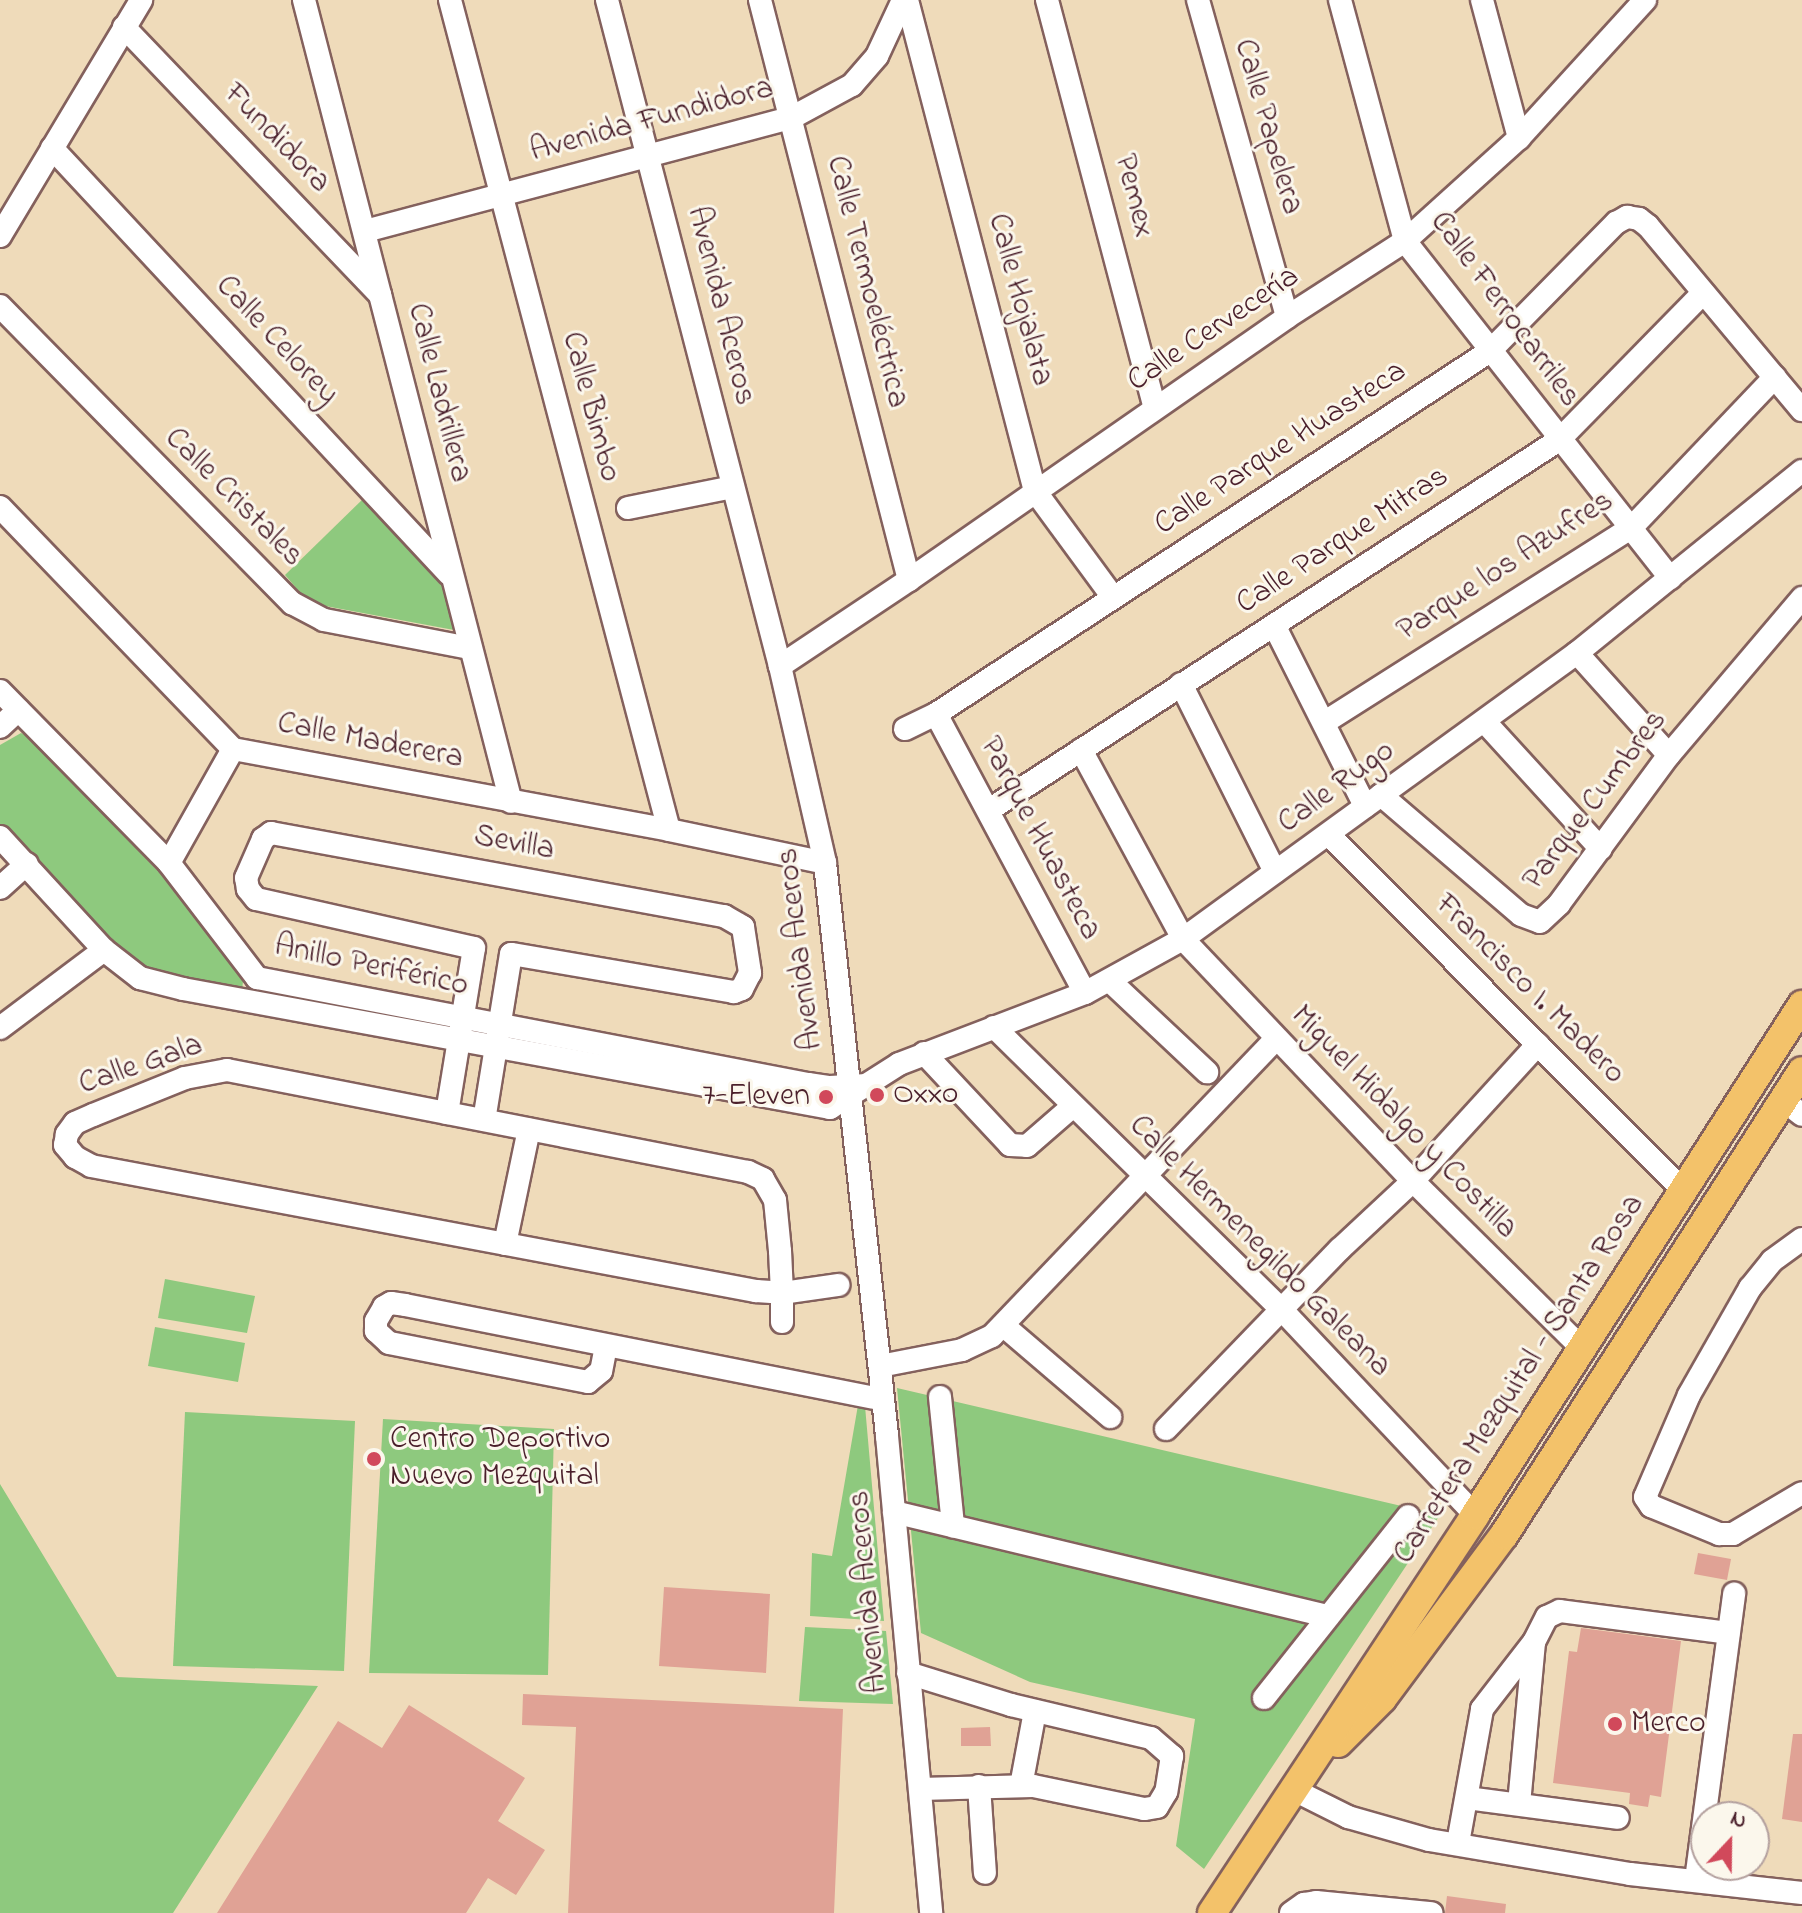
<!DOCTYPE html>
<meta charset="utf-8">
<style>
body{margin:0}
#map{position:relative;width:1802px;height:1913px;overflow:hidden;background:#efdbba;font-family:"Indie Flower",sans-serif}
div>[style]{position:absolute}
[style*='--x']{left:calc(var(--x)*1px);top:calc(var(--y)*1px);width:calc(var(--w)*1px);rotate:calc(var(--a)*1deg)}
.green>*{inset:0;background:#8ec97e}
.building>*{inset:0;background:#e0a295}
.roads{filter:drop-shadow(2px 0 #84615d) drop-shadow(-2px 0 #84615d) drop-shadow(0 2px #84615d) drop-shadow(0 -2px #84615d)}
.minor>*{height:22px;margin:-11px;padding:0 11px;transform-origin:11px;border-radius:11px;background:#fff}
.major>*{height:28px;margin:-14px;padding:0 14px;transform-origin:14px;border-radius:14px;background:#f3c26a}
.dots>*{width:22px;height:22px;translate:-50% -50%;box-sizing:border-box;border:4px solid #fbf7ec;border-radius:50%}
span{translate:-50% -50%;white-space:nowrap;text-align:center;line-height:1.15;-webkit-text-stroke:6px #fbf7ec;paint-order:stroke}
.street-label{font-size:32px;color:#4a1f2b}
.poi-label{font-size:32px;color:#4a1f2b}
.left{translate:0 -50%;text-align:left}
.right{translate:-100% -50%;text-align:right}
.north{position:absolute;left:1690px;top:1801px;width:80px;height:80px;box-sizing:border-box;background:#fbf7ec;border:2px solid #b4a19f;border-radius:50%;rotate:22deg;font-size:22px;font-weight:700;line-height:32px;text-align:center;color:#4a1f2b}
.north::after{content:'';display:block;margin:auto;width:28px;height:36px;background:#d1495b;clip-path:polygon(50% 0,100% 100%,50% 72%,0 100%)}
</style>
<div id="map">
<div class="green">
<div style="clip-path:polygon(366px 496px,443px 576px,454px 630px,309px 603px,285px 575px)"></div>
<div style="clip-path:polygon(21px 733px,29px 737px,182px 896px,243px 981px,242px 991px,131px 969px,0 835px,0 745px)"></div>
<div style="clip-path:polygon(165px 1279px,255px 1296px,247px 1333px,158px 1318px)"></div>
<div style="clip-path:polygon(155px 1327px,245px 1343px,238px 1382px,148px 1366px)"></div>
<div style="clip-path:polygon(897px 1388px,1440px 1515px,1204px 1869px,1176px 1846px,1195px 1719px,1030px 1682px,921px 1633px)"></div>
<div style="clip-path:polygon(858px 1405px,865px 1406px,884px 1621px,810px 1616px,812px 1553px,832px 1556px)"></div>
<div style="clip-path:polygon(185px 1412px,355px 1421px,344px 1671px,173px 1666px)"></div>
<div style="clip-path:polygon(383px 1419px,554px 1429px,548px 1675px,369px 1673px)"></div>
<div style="clip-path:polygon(0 1484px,117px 1677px,318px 1686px,173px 1913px,0 1913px)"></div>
<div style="clip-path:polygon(805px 1627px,886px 1631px,893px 1704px,799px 1701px)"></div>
</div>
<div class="building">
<div style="clip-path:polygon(1698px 1553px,1731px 1559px,1727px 1580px,1694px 1574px)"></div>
<div style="clip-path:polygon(664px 1587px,770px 1594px,766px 1673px,659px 1666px)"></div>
<div style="clip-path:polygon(1581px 1628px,1681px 1641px,1661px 1797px,1650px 1795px,1648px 1807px,1629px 1804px,1630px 1793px,1553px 1783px,1569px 1651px,1577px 1652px)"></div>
<div style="clip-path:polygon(523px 1694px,843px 1709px,834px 1913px,568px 1913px,576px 1727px,522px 1725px)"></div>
<div style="clip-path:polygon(409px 1705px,525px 1778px,498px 1821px,545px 1850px,516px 1895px,488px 1878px,466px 1913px,217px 1913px,338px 1721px,382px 1748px)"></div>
<div style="clip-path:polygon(990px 1727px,991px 1746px,961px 1746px,961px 1728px)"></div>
<div style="clip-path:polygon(1793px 1734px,1802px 1734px,1802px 1822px,1782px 1819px)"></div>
<div style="clip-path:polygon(1447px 1896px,1506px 1904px,1505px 1913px,1445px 1913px)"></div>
</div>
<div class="roads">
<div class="minor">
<div style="--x:304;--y:0;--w:828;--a:75.53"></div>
<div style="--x:450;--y:0;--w:858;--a:75.22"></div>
<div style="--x:607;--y:0;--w:688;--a:75.44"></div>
<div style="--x:780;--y:666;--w:202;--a:77.1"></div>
<div style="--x:825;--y:863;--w:576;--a:83.82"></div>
<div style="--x:887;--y:1436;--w:479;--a:84.7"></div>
<div style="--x:760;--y:0;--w:599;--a:75.59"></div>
<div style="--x:907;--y:0;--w:507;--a:75.39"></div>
<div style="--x:1035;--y:491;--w:130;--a:53.7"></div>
<div style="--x:1047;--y:0;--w:422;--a:75.2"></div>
<div style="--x:1198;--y:0;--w:329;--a:74.3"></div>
<div style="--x:1340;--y:0;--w:250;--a:74.9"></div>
<div style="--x:1405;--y:241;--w:429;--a:51.8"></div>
<div style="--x:1482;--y:0;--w:143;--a:75"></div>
<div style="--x:124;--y:27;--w:371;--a:46.3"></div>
<div style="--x:52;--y:148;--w:582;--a:47.02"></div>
<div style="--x:365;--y:231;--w:441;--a:-14.9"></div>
<div style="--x:791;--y:118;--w:69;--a:-28.4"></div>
<div style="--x:852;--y:85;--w:38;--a:-49"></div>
<div style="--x:877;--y:56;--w:62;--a:-65.1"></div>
<div style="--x:0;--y:236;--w:275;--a:-59.1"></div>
<div style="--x:0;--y:306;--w:417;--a:45.5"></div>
<div style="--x:292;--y:603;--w:36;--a:28"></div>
<div style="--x:324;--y:620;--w:149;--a:10.9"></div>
<div style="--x:0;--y:507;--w:336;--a:46.1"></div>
<div style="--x:233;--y:749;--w:443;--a:10.5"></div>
<div style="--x:669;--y:830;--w:159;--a:11.9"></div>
<div style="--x:628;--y:508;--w:107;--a:-11.3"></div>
<div style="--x:1274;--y:625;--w:203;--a:63.3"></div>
<div style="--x:1577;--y:653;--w:137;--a:48"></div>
<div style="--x:780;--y:666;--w:155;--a:-33.7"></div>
<div style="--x:909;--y:580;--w:460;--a:-34.8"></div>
<div style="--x:1287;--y:317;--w:140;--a:-32.8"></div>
<div style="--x:1405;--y:241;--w:154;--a:-42.1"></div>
<div style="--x:1519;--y:138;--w:187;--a:-47.6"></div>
<div style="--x:1181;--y:684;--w:210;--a:63.4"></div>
<div style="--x:0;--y:691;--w:241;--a:45.5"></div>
<div style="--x:169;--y:863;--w:145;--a:52.6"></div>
<div style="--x:257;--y:978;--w:561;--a:10.89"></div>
<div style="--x:808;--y:1084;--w:22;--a:8"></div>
<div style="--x:830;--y:1087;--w:33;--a:-3"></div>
<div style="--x:936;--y:714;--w:316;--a:61.9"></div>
<div style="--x:1484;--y:721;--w:173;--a:47.6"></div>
<div style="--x:1325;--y:722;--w:364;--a:-32.4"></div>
<div style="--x:1632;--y:527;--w:207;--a:-46.4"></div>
<div style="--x:0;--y:727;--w:25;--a:-43"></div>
<div style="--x:905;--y:729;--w:34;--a:-26"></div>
<div style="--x:936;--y:714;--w:662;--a:-33.23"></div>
<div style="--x:1490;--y:351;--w:180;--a:-45.5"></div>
<div style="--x:1616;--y:223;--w:13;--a:-29"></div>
<div style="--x:1627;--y:217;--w:12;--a:9"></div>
<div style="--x:1639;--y:219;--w:11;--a:38"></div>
<div style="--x:1648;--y:226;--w:240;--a:50.1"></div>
<div style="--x:1081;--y:750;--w:215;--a:61.6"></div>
<div style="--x:1183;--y:939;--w:334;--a:46.5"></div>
<div style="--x:1413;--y:1181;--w:238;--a:44.7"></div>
<div style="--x:1381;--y:795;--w:184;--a:40.6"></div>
<div style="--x:1521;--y:915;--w:20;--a:20"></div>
<div style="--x:1540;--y:922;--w:26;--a:-43"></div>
<div style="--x:1559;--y:904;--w:185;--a:-53.6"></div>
<div style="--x:1669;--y:755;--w:206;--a:-49.7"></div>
<div style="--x:989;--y:810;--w:680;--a:-32.99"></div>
<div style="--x:1559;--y:440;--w:206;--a:-45.6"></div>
<div style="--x:1330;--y:836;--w:500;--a:45.1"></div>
<div style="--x:0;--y:837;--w:154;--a:47.4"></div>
<div style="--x:104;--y:950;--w:46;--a:37.9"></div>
<div style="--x:140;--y:978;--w:44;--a:14.3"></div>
<div style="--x:183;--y:989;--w:658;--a:10.42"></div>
<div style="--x:830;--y:1108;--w:82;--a:-32.5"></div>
<div style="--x:899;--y:1064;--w:199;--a:-20.9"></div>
<div style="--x:1085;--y:993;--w:112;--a:-28.9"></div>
<div style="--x:1183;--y:939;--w:487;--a:-36"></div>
<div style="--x:1577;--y:653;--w:289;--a:-39"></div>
<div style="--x:169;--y:863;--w:131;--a:-60.7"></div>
<div style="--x:0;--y:888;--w:36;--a:-42"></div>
<div style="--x:1111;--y:982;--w:132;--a:43.2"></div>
<div style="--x:994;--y:1027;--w:405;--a:44.5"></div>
<div style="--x:1283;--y:1311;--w:280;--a:46.7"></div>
<div style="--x:0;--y:1028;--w:130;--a:-36.9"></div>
<div style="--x:924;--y:1053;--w:126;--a:46.9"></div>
<div style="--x:1010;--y:1145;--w:17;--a:3"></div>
<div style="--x:1027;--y:1146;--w:61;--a:-41"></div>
<div style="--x:1783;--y:1100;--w:24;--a:38"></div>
<div style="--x:447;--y:1113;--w:167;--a:-80.7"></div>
<div style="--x:474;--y:948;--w:223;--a:-167.3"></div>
<div style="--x:256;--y:899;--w:13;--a:-129"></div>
<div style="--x:248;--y:889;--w:11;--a:-100"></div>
<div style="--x:246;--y:878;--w:43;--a:-66.4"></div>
<div style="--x:263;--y:839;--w:10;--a:-37"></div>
<div style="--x:271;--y:833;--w:461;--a:10.4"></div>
<div style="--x:724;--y:916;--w:22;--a:30"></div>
<div style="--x:743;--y:927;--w:47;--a:81.3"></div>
<div style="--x:750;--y:973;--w:18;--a:117"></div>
<div style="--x:742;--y:989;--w:9;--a:159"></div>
<div style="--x:734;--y:992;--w:226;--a:-170.3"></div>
<div style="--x:511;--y:954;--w:168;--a:99.2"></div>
<div style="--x:1802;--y:1239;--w:37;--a:144"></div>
<div style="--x:1772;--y:1261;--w:35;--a:129"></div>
<div style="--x:1750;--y:1288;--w:123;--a:119.7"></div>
<div style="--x:1689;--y:1395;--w:111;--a:113.3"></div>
<div style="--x:1645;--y:1497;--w:11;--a:56"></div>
<div style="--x:1651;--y:1506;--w:74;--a:22.4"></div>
<div style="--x:1719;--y:1534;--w:14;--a:0"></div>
<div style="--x:1733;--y:1534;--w:80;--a:-30.7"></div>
<div style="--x:505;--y:1244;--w:117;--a:-78.2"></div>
<div style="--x:782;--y:1322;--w:29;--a:-90"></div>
<div style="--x:782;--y:1293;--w:42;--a:-92.7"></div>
<div style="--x:780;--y:1251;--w:51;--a:-95.6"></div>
<div style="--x:775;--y:1200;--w:24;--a:-120"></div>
<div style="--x:763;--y:1179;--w:17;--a:-155"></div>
<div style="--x:748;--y:1172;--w:531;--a:-168.92"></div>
<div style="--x:227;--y:1070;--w:43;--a:169.2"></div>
<div style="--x:185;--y:1078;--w:99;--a:158.1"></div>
<div style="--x:93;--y:1115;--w:20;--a:156"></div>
<div style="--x:75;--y:1123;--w:14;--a:126"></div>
<div style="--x:67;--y:1134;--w:11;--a:100"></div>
<div style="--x:65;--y:1145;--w:16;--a:50"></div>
<div style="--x:75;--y:1157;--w:18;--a:29"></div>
<div style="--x:91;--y:1166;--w:677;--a:10.65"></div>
<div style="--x:756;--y:1291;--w:26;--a:4"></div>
<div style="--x:782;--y:1293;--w:57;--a:-8.1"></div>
<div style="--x:1004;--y:1326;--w:140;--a:40.6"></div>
<div style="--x:606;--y:1346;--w:25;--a:101"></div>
<div style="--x:601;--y:1371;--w:17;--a:140"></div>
<div style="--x:588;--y:1382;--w:203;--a:-168.9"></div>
<div style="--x:389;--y:1343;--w:18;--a:-137"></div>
<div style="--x:376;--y:1331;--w:10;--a:-90"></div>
<div style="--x:376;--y:1321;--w:16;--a:-60"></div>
<div style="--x:384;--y:1307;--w:8;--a:-30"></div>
<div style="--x:391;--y:1303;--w:14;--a:8"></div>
<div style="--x:405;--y:1305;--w:487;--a:11.2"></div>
<div style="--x:880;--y:1366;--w:84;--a:-11"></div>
<div style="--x:962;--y:1350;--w:33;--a:-25"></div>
<div style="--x:992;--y:1336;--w:411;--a:-46.3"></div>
<div style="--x:940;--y:1397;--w:130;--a:84.2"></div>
<div style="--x:1166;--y:1429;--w:250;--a:-46"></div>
<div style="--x:1340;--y:1249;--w:100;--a:-43"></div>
<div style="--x:1413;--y:1181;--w:185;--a:-47.6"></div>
<div style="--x:894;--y:1512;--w:446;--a:13.5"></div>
<div style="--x:908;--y:1673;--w:108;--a:17.3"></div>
<div style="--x:1011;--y:1705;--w:144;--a:13.3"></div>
<div style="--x:1151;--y:1738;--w:28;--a:41"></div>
<div style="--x:1172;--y:1756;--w:36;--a:99"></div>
<div style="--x:1166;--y:1792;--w:17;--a:121"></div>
<div style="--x:1157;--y:1807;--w:13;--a:171"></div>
<div style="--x:1144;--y:1809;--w:113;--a:-168.3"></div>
<div style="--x:1033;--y:1786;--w:113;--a:178.5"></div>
<div style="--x:1264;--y:1698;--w:232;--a:-51.6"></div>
<div style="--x:979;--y:1786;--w:87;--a:86.1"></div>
<div style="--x:1021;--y:1786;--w:76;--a:-79.4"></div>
<div style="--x:1292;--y:1789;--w:63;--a:26.6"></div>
<div style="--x:1348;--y:1817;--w:84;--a:15.9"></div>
<div style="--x:1429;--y:1840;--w:204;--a:9.6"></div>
<div style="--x:1630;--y:1874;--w:173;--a:6.3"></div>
<div style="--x:1467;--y:1798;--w:152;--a:7.5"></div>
<div style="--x:1519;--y:1804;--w:162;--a:-84.7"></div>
<div style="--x:1458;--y:1843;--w:136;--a:-79.8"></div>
<div style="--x:1482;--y:1709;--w:85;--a:-52.2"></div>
<div style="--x:1534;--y:1642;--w:28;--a:-63"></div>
<div style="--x:1547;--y:1617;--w:14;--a:-25"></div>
<div style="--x:1560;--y:1611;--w:170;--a:7.4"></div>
<div style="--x:1696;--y:1880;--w:289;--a:-82.4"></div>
<div style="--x:1291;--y:1913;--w:16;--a:-35"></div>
<div style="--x:1304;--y:1904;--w:12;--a:-9"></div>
<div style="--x:1316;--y:1902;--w:116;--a:5.5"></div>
</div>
<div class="major">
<div style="--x:1338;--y:1743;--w:62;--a:-45"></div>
<div style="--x:1382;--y:1699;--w:204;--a:-53.4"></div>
<div style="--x:1504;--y:1535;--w:551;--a:-57.29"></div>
<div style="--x:1212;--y:1913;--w:477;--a:-56.5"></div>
<div style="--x:1475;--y:1515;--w:606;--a:-57.33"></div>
</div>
</div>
<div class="dots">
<div style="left:877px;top:1095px;background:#d1495b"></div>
<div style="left:826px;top:1097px;background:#d1495b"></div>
<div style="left:374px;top:1459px;background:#d1495b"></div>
<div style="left:1615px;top:1724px;background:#d1495b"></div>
</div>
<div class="street-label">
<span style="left:652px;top:121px;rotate:-15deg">Avenida Fundidora</span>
<span style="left:1267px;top:127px;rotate:74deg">Calle Papelera</span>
<span style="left:276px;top:139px;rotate:46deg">Fundidora</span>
<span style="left:1133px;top:196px;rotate:75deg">Pemex</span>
<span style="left:866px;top:282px;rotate:76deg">Calle Termoeléctrica</span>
<span style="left:1019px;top:300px;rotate:75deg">Calle Hojalata</span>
<span style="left:720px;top:306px;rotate:76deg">Avenida Aceros</span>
<span style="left:1504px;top:310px;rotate:54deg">Calle Ferrocarriles</span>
<span style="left:1214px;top:330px;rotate:-34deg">Calle Cervecería</span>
<span style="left:276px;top:341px;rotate:47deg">Calle Celorey</span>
<span style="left:438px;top:393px;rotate:76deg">Calle Ladrillera</span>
<span style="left:590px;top:407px;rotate:75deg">Calle Bimbo</span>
<span style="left:1281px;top:449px;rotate:-33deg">Calle Parque Huasteca</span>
<span style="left:233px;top:498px;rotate:45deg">Calle Cristales</span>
<span style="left:1343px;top:541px;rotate:-33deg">Calle Parque Mitras</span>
<span style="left:1506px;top:567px;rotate:-33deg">Parque los Azufres</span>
<span style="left:370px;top:742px;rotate:11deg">Calle Maderera</span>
<span style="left:1337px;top:788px;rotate:-36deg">Calle Rugo</span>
<span style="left:1596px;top:801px;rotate:-53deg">Parque Cumbres</span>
<span style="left:1039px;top:839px;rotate:62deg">Parque Huasteca</span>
<span style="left:514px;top:844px;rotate:11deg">Sevilla</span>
<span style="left:801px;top:949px;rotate:-97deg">Avenida Aceros</span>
<span style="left:371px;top:967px;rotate:12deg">Anillo Periférico</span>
<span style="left:1529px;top:990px;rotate:45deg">Francisco I. Madero</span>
<span style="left:141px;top:1066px;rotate:-19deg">Calle Gala</span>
<span style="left:1403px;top:1123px;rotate:46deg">Miguel Hidalgo y Costilla</span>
<span style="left:1259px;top:1247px;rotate:45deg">Calle Hermenegildo Galeana</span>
<span style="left:1520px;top:1380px;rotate:-57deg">Carretera Mezquital - Santa Rosa</span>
<span style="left:869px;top:1592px;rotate:-95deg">Avenida Aceros</span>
</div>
<div class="poi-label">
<span class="left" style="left:893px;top:1095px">Oxxo</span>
<span class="right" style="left:810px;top:1097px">7-Eleven</span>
<span class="left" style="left:390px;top:1459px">Centro Deportivo<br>Nuevo Mezquital</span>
<span class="left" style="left:1631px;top:1724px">Merco</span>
</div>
<div class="north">N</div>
</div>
